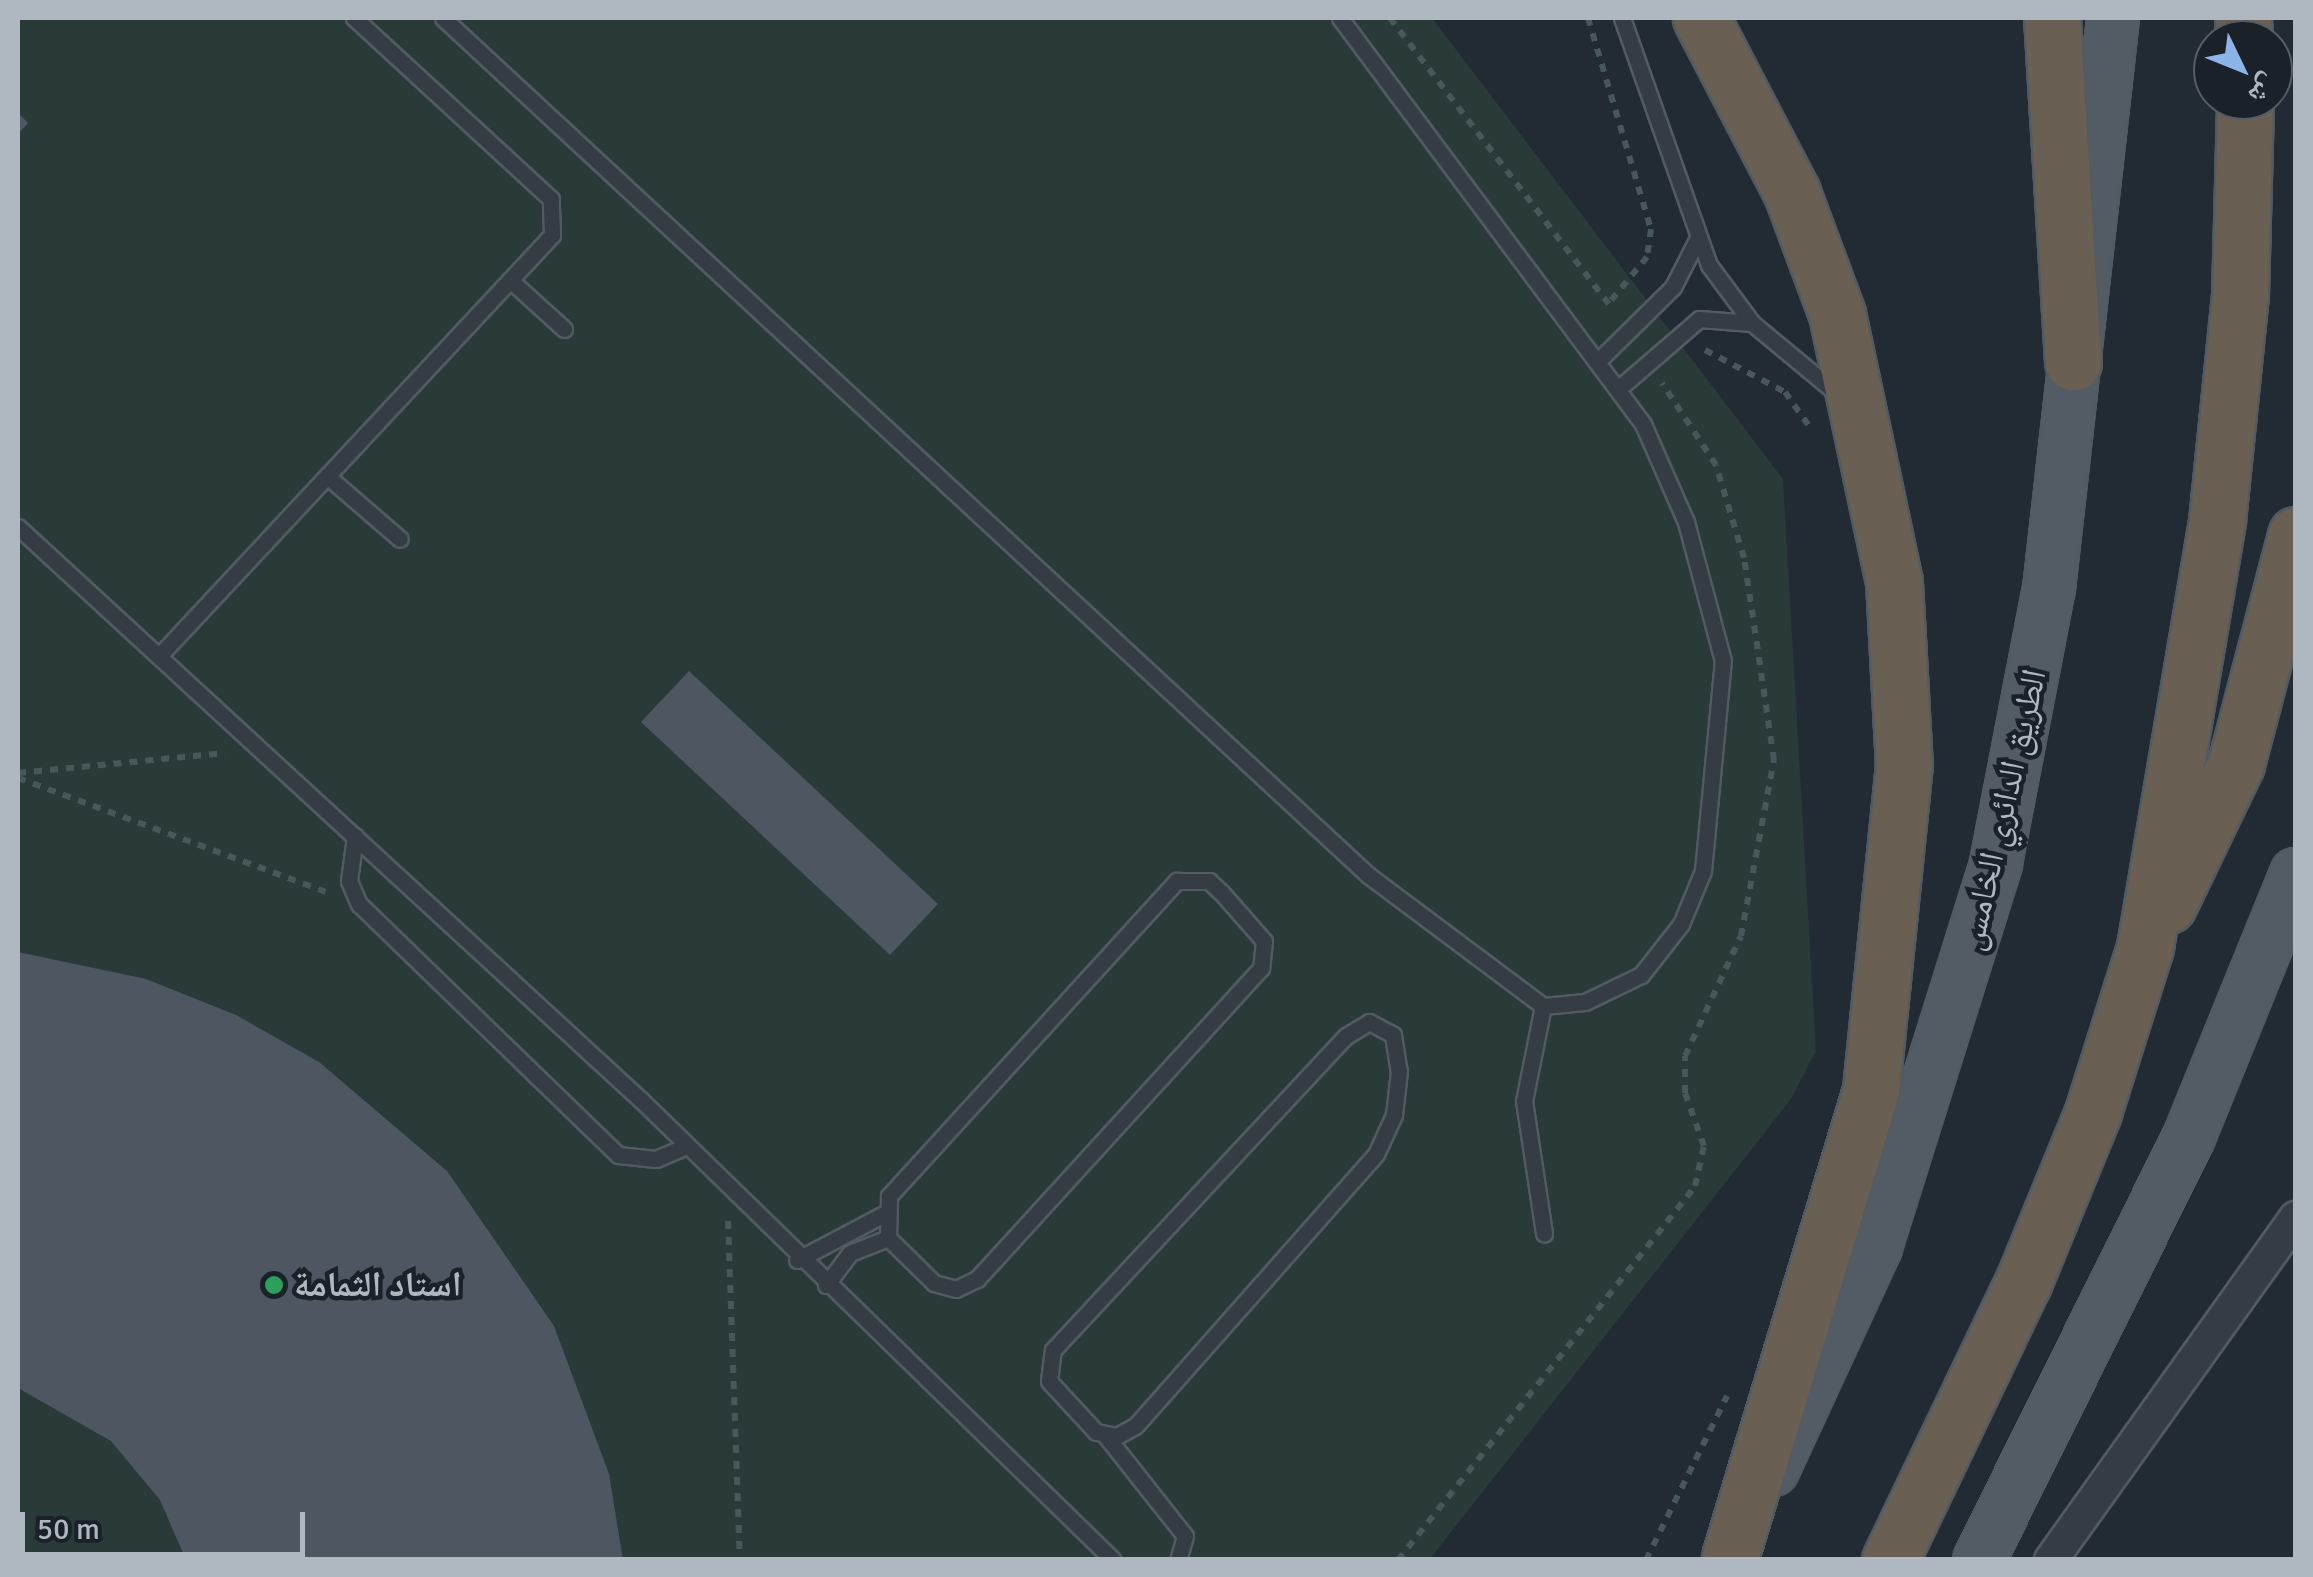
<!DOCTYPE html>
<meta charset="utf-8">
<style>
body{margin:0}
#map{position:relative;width:2313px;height:1577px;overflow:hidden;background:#222a33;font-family:Signika,"Noto Naskh Arabic",sans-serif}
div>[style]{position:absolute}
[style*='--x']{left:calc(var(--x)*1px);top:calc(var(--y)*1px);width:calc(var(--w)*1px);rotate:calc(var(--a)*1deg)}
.green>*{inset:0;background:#2a3a39}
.building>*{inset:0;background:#4d5661}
.path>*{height:6px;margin-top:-3px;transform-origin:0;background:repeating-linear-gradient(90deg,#485759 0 8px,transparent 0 16px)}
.roads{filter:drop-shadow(2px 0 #525a62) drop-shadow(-2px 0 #525a62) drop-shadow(0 2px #525a62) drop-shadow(0 -2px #525a62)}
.service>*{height:15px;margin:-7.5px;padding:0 7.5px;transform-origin:7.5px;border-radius:7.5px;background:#353c44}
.minor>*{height:32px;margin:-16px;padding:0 16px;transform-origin:16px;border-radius:16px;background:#353c44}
.primary>*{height:50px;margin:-25px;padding:0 25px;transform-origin:25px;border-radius:25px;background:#535b64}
.motorway>*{height:55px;margin:-27.5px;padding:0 27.5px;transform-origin:27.5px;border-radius:27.5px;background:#695f53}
.dots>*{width:28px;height:28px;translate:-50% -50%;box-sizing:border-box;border:5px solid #1a2128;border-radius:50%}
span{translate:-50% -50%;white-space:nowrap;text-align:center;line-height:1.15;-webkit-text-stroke:9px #1a2128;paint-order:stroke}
.street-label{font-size:35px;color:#afb7c1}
.poi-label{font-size:35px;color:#afb7c1;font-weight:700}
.left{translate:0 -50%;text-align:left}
.frame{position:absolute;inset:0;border:20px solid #afb7c1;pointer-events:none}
.north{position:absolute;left:2193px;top:20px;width:100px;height:100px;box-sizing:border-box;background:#1a2128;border:2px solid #565d65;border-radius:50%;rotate:133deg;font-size:28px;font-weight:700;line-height:40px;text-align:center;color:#afb7c1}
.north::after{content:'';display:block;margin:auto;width:35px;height:45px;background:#8db4e8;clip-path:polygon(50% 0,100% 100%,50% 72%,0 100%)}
.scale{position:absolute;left:20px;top:1512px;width:285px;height:45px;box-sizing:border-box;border:5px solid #afb7c1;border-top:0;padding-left:12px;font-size:30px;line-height:35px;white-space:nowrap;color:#afb7c1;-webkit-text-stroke:8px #1a2128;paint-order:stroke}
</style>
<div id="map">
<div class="green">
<div style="clip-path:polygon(18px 18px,1432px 18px,1783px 479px,1816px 1051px,1791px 1099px,1430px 1559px,18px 1559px)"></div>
</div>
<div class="building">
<div style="clip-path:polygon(18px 113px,28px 123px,18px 134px)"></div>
<div style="clip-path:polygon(689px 671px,938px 904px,890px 955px,641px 722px)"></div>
<div style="clip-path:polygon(18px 952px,146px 979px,236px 1015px,319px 1062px,447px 1171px,554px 1326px,609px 1474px,623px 1560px,186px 1560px,160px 1500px,111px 1441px,18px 1388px)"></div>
</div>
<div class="path">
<div style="--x:1390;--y:18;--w:367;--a:52.6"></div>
<div style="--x:1588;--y:18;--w:220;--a:73.4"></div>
<div style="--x:1651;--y:229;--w:28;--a:98"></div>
<div style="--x:1647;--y:257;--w:61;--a:129.7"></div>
<div style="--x:1705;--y:350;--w:90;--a:27.7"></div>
<div style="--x:1785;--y:392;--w:45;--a:54.9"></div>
<div style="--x:18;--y:773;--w:208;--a:-5.5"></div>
<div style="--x:18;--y:778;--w:328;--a:20.3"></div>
<div style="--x:728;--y:1221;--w:339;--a:88"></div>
<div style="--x:1398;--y:1560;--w:478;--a:-51.5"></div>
<div style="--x:1695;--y:1186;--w:41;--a:-77.3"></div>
<div style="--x:1704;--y:1146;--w:56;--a:-109.7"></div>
<div style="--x:1685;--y:1093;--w:37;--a:-90"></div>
<div style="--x:1685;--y:1056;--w:132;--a:-65"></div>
<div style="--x:1741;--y:936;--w:179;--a:-79.4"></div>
<div style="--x:1774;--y:760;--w:204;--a:-98.4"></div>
<div style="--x:1744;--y:558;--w:97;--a:-106.8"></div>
<div style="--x:1716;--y:465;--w:98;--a:-123.4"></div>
<div style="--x:1646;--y:1560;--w:183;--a:-63.7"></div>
</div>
<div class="roads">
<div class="service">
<div style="--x:443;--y:18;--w:1261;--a:42.81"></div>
<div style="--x:1368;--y:875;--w:219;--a:36.8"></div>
<div style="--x:1543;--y:1006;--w:42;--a:-5.4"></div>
<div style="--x:1585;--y:1002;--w:62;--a:-25.7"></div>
<div style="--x:1641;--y:975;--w:65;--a:-51.9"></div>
<div style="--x:1681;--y:924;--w:57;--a:-67.5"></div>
<div style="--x:1703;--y:871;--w:211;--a:-84.6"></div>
<div style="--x:1723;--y:661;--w:144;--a:-104.9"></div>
<div style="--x:1686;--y:522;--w:107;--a:-113.7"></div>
<div style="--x:1643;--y:424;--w:507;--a:-126.73"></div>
<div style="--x:1622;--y:18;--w:262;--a:70.6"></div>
<div style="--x:1709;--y:265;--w:72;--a:53.4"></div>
<div style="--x:1752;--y:323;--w:116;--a:39.7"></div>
<div style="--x:510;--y:280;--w:73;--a:42.2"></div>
<div style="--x:1598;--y:361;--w:105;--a:-44.6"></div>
<div style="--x:1673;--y:287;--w:55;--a:-63"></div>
<div style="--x:1618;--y:389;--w:107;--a:-40.8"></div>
<div style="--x:1699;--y:319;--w:53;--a:4.3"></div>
<div style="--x:327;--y:476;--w:96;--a:40.8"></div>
<div style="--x:18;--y:527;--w:846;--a:42.61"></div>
<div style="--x:641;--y:1100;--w:659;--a:44.26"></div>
<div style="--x:159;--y:656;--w:576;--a:-46.97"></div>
<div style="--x:552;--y:235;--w:36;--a:-92"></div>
<div style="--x:551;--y:199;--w:268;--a:-137.4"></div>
<div style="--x:355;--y:836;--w:45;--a:97.6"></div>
<div style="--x:349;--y:881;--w:25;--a:67"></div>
<div style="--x:359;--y:904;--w:361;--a:44.1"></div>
<div style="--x:618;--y:1155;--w:38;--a:6"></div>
<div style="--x:656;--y:1159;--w:33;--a:-23"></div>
<div style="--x:1177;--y:881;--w:32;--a:0"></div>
<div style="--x:1209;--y:881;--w:16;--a:43"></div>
<div style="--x:1221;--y:892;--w:65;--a:48.7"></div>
<div style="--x:1264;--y:941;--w:27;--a:96"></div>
<div style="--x:1261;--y:968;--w:421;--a:132.4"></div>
<div style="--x:977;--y:1279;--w:23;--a:155"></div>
<div style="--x:956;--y:1289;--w:23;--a:-165"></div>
<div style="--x:934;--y:1283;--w:64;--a:-135.6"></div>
<div style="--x:888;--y:1238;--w:42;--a:-88.6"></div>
<div style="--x:889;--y:1196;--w:427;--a:-47.6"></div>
<div style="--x:1543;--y:1006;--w:97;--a:101.3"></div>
<div style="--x:1524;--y:1101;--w:134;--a:81.4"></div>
<div style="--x:1369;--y:1022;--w:27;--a:28"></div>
<div style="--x:1393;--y:1035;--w:36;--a:81"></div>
<div style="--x:1399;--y:1071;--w:44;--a:96.5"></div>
<div style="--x:1394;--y:1115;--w:43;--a:114.8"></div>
<div style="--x:1376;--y:1154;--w:363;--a:131.5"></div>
<div style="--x:1135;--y:1426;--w:21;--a:151"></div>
<div style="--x:1117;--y:1436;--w:21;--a:-169"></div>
<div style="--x:1096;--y:1432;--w:69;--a:-132.7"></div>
<div style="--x:1049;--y:1381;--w:31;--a:-83"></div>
<div style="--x:1053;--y:1350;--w:429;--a:-47"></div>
<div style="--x:1346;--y:1036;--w:27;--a:-31"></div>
<div style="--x:797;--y:1260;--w:98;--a:-27.9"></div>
<div style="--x:826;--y:1285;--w:40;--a:-53"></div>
<div style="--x:850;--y:1253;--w:41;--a:-21.5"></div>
<div style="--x:1106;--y:1436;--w:127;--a:51.7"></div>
<div style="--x:1185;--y:1536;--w:25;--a:106"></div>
</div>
<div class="minor">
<div style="--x:2051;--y:1560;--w:421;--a:-54.4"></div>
</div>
<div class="primary">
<div style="--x:1773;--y:1470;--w:246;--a:-65.2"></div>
<div style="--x:1876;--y:1247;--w:402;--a:-72.6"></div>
<div style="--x:1996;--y:863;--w:279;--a:-79.1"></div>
<div style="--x:2049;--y:589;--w:575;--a:-83.6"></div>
<div style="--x:1979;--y:1560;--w:472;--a:-63.6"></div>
<div style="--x:2189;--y:1137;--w:284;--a:-67.9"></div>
</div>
<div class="motorway">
<div style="--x:1701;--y:18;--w:197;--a:62.5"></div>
<div style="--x:1792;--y:193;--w:129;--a:69.6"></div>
<div style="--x:1837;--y:314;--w:274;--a:78"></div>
<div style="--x:1894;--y:582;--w:182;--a:86.9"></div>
<div style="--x:1904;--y:764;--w:328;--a:95.8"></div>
<div style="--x:1871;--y:1090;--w:488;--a:106.8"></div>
<div style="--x:2052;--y:18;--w:345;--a:86.5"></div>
<div style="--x:2243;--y:18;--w:22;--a:87"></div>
<div style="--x:2168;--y:905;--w:157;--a:-64.3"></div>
<div style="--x:2236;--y:764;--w:237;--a:-75.3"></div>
<div style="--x:1890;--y:1560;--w:307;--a:-64.4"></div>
<div style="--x:2023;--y:1283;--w:185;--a:-67.7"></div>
<div style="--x:2093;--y:1112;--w:173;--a:-72.5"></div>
<div style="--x:2145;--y:947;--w:432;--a:-80.4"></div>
<div style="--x:2217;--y:521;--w:226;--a:-84.2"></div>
<div style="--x:2240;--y:296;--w:196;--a:-88.5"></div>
</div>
</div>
<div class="dots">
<div style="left:274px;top:1285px;background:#2e9e5b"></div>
</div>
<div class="street-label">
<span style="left:2003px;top:810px;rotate:-77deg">الطريق الدائري الخامس</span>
</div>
<div class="poi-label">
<span class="left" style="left:294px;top:1285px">استاد الثمامة</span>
</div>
<div class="frame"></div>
<div class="north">ش</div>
<div class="scale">50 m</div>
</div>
